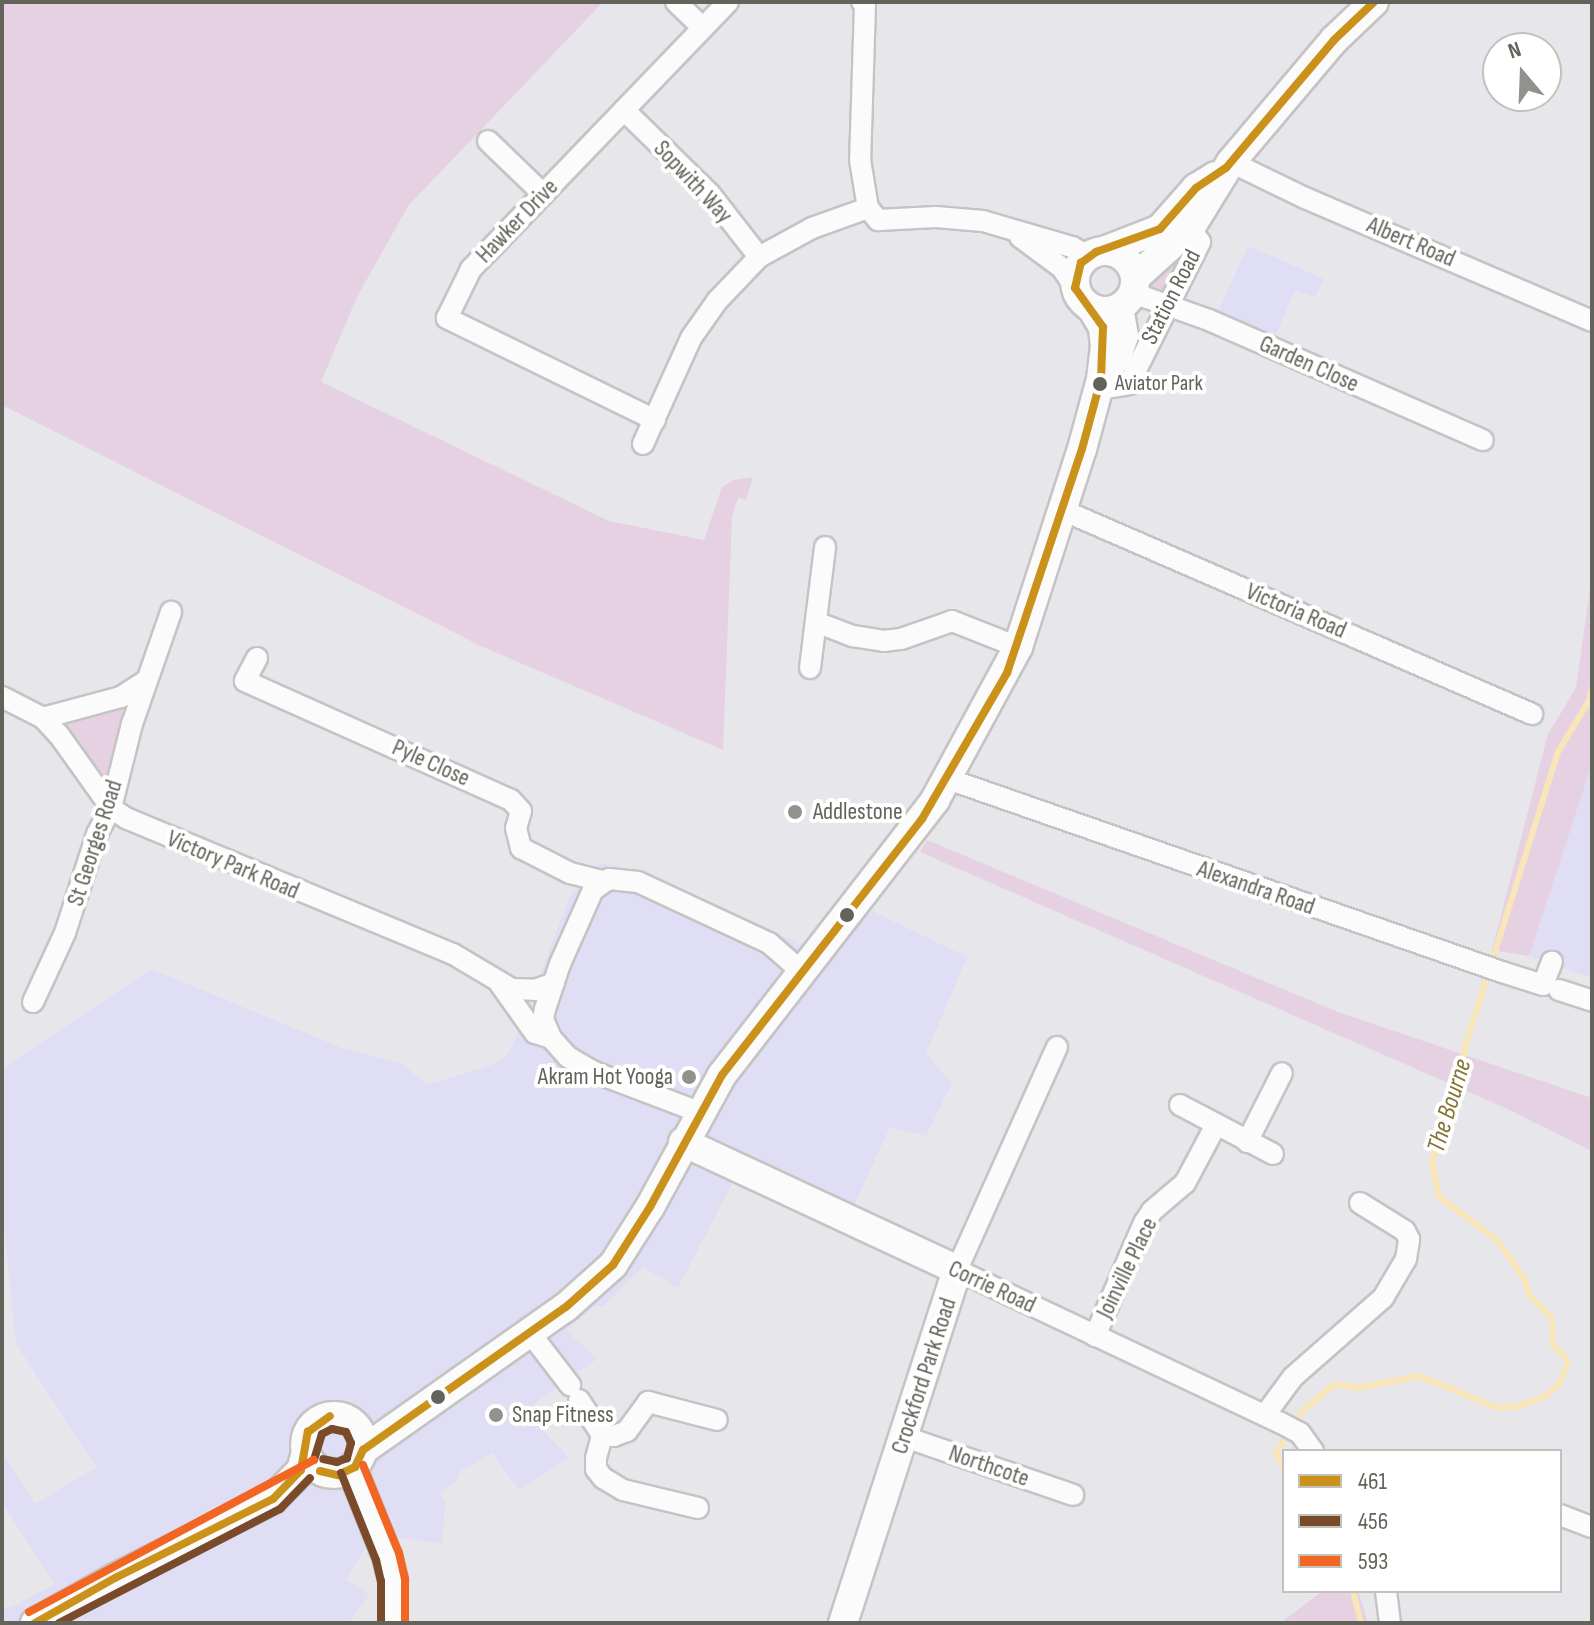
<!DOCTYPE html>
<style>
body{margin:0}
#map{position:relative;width:1594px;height:1625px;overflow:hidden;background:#e6e6eb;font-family:"Sofia Sans Condensed",sans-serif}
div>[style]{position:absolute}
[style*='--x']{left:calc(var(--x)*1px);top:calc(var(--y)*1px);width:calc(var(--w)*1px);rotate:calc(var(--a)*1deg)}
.commercial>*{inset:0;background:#dfdef5}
.green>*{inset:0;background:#e6d1e3}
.stream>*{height:6px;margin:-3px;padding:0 3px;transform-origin:3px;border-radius:3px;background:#f8e5b8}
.roads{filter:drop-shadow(2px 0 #c5c4c4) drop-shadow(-2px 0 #c5c4c4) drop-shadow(0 2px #c5c4c4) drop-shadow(0 -2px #c5c4c4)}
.street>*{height:20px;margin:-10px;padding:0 10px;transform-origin:10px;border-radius:10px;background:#fbfbfc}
.secondary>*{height:28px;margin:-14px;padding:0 14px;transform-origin:14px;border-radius:14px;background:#fbfbfc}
.secondary>.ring{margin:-14px;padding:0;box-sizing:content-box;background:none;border:28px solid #fbfbfc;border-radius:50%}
.bus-1>*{height:8px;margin:-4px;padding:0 4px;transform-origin:4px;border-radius:4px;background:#cb921b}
.bus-2>*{height:8px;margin:-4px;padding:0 4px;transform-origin:4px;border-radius:4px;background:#7a4b2a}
.bus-3>*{height:8px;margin:-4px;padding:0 4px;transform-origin:4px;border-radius:4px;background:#f26522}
.dots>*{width:22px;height:22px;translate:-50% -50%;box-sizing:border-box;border:4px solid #fff;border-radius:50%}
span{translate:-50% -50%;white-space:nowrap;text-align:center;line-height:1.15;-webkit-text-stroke:8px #fff;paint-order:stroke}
.bus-label{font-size:22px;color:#64635b}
.left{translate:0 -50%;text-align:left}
.street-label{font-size:24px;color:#64635b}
.poi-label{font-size:24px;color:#64635b}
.right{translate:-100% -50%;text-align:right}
.water-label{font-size:26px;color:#867432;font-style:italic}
.frame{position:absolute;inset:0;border:4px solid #64635b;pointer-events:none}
.legend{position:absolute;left:1282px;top:1449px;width:280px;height:144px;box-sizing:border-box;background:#fff;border:2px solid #c1c1bd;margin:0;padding:10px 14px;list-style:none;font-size:24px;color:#64635b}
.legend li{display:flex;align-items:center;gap:16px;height:40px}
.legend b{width:40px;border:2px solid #c1c1bd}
.north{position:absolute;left:1482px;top:32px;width:80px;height:80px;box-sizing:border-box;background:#fff;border:2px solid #c1c1bd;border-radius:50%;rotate:341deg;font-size:22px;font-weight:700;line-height:32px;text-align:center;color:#64635b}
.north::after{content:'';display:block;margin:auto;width:28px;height:36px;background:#92918d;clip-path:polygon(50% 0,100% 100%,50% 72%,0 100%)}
</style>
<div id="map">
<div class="commercial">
<div style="clip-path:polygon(1248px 246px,1324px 279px,1315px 297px,1295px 290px,1275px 337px,1218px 312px)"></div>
<div style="clip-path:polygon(1592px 764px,1592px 978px,1529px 956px)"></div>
<div style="clip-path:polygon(601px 863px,640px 871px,764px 926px,825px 958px,864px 907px,967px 957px,926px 1054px,952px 1082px,926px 1136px,890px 1127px,843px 1229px,734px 1180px,678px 1288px,643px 1267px,604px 1306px,596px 1306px,566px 1330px,597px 1359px,524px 1411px,569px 1458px,519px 1490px,492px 1453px,461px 1471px,456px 1481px,440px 1494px,445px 1502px,442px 1544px,398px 1537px,364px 1550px,345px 1580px,370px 1594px,348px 1623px,2px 1623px,2px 1603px,6px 1608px,15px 1605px,55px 1584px,2px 1503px,2px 1459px,5px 1457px,35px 1504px,97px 1467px,16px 1344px,2px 1202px,2px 1070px,151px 969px,342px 1048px,402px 1064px,427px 1085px,495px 1064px,510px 1052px,571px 894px)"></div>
</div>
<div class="green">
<div style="clip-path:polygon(2px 2px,603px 2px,408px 206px,357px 297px,321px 382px,609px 521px,704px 540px,722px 487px,734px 480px,753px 477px,746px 500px,738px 497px,732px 516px,723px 750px,483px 647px,2px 405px)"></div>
<div style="clip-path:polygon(1188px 246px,1165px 292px,1149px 290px,1145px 286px)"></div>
<div style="clip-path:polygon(1592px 575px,1592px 764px,1529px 956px,1492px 950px,1548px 734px,1576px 688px)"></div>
<div style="clip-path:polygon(147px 680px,113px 791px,43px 718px)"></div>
<div style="clip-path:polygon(927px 840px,1338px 1012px,1592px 1098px,1592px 1151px,1503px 1107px,920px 852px)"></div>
<div style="clip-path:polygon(1323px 1591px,1358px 1591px,1368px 1623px,1280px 1623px)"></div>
</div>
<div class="stream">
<div style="--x:1284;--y:1468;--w:17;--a:-118"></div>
<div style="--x:1276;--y:1453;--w:51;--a:-57.9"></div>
<div style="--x:1303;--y:1410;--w:41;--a:-39.1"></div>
<div style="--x:1335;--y:1384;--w:23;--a:10"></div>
<div style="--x:1358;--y:1388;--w:62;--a:-11.1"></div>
<div style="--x:1419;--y:1376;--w:85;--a:22.1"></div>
<div style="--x:1498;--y:1408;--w:21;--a:-5"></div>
<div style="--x:1519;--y:1406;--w:27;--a:-20"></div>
<div style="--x:1544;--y:1397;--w:21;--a:-41"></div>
<div style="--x:1560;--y:1383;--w:23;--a:-70"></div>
<div style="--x:1568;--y:1361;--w:22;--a:-133"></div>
<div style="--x:1553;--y:1345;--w:27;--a:-92"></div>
<div style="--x:1552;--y:1318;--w:33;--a:-135"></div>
<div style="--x:1529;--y:1295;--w:16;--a:-105"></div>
<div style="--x:1525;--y:1280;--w:49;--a:-125"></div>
<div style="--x:1497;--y:1240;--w:72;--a:-143.4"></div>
<div style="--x:1439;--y:1197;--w:36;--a:-101"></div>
<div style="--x:1432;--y:1162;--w:77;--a:-70.4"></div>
<div style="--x:1458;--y:1089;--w:43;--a:-80.5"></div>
<div style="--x:1465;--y:1047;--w:309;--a:-72.5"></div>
<div style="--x:1558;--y:752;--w:62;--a:-58.9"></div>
<div style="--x:1590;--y:699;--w:11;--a:-80"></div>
<div style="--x:1353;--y:1591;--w:33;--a:76"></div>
</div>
<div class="roads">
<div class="street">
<div style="--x:676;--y:2;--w:37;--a:44"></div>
<div style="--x:862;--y:2;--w:4;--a:45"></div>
<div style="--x:865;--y:5;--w:155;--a:91.8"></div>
<div style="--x:860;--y:160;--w:49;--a:80.5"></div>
<div style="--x:868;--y:208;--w:16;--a:50"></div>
<div style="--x:878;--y:220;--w:58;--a:-3"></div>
<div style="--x:936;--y:217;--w:47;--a:4.9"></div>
<div style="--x:983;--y:221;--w:93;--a:16.3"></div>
<div style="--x:1072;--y:247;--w:18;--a:29"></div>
<div style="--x:624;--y:110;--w:120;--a:44.3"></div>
<div style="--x:710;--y:194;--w:80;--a:52.1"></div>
<div style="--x:488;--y:141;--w:76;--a:43.9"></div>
<div style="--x:1231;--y:162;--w:82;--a:25.9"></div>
<div style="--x:1305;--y:198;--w:312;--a:23.2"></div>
<div style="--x:1020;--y:237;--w:52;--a:36.4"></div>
<div style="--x:1062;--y:268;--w:24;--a:57"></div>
<div style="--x:1133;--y:293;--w:81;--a:19.6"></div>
<div style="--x:1209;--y:320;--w:299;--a:23.7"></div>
<div style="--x:1099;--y:389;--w:30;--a:-9"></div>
<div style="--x:1129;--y:384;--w:159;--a:-63.4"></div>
<div style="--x:1200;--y:242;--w:31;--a:-128"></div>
<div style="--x:655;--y:420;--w:232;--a:-153.9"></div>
<div style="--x:447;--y:318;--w:55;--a:-63.9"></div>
<div style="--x:471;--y:269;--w:371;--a:-46.1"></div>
<div style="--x:643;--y:444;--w:116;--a:-65.6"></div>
<div style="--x:691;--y:338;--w:45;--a:-54.9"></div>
<div style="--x:717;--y:301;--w:61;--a:-46.3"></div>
<div style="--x:759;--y:257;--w:60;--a:-28.7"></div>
<div style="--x:812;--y:228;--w:59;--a:-19.7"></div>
<div style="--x:1060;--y:509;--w:515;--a:23.48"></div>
<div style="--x:816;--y:622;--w:40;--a:21"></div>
<div style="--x:853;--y:636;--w:31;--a:9"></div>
<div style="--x:884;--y:641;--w:17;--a:-7"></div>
<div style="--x:901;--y:639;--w:54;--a:-19.4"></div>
<div style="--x:952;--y:621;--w:71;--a:21.5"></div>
<div style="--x:257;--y:658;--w:26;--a:118"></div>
<div style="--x:245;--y:681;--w:291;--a:24.1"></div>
<div style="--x:511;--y:800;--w:15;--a:48"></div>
<div style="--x:521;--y:811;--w:18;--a:106"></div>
<div style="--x:516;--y:828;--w:21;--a:76"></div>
<div style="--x:521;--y:848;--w:55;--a:27"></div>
<div style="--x:570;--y:873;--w:32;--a:14"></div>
<div style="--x:810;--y:668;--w:122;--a:-82.9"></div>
<div style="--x:2;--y:697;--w:46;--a:27.1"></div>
<div style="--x:43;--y:718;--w:23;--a:47"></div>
<div style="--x:59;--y:735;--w:90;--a:54.5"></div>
<div style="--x:111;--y:808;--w:18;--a:34"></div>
<div style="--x:126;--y:818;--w:354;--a:22.6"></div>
<div style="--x:453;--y:954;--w:69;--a:30.7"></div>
<div style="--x:512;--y:989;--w:23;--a:2"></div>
<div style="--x:535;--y:990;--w:20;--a:-20"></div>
<div style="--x:43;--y:718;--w:81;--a:-15.1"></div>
<div style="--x:121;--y:697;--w:31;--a:-33"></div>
<div style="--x:948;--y:779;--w:587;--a:19.21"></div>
<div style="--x:1502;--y:972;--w:43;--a:17.6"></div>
<div style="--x:1543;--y:985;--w:25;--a:-69"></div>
<div style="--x:500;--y:984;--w:60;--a:54.5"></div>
<div style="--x:535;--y:1033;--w:17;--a:17"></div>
<div style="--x:1559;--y:990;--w:35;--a:18"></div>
<div style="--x:33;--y:1002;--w:76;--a:-65.1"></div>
<div style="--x:65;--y:933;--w:104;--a:-72.1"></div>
<div style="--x:97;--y:834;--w:30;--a:-62"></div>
<div style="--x:111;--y:808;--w:87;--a:-76"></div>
<div style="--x:132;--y:724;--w:119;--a:-70.8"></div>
<div style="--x:1057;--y:1047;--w:244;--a:114.2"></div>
<div style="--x:957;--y:1270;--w:358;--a:25.3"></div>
<div style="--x:1281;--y:1423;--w:21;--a:28"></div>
<div style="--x:1300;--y:1433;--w:22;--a:54"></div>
<div style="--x:1180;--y:1105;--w:105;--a:27.8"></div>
<div style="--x:699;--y:1112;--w:112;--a:-159.1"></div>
<div style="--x:594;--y:1072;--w:30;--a:-150"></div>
<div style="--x:568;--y:1057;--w:25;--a:-132"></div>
<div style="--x:551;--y:1038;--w:21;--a:-113"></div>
<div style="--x:543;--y:1019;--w:10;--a:-79"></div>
<div style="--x:545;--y:1009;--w:47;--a:-71.6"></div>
<div style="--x:560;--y:964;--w:81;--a:-66"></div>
<div style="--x:593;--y:890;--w:19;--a:-35"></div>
<div style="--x:609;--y:879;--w:29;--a:6"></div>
<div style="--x:638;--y:882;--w:145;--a:25"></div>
<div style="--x:769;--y:943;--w:43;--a:41.2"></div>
<div style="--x:1247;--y:1142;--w:77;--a:-63.1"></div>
<div style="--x:530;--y:1333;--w:66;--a:52.4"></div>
<div style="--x:1095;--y:1336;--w:123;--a:-66.6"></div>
<div style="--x:1144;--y:1223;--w:14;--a:-56"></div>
<div style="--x:1152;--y:1211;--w:43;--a:-40.3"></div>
<div style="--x:1185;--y:1183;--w:66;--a:-61.9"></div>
<div style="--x:579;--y:1400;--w:42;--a:56.7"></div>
<div style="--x:1265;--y:1415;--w:47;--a:-53.6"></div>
<div style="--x:1293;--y:1377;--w:120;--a:-41.3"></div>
<div style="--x:1383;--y:1298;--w:45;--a:-59.5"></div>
<div style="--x:1406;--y:1259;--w:20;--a:-81"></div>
<div style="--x:1409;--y:1239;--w:9;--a:-117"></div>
<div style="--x:1405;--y:1231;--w:53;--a:-148.1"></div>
<div style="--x:905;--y:1437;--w:178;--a:19"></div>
<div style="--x:698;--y:1508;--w:77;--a:-166.5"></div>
<div style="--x:623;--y:1490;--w:23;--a:-149"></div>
<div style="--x:603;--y:1478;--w:11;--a:-128"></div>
<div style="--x:596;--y:1469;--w:11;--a:-90"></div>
<div style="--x:596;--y:1458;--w:24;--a:-75"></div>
<div style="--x:602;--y:1435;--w:12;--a:5"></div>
<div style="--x:614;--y:1436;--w:14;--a:-21"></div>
<div style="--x:627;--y:1431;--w:36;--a:-54"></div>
<div style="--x:648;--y:1402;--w:71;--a:14.6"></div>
<div style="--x:1560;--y:1515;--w:34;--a:21"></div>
<div style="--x:1386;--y:1591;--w:32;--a:83"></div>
</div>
<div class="secondary">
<div style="--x:1106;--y:250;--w:58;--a:-21.3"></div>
<div style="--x:1160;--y:229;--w:55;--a:-48.7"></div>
<div style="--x:1196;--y:188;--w:22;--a:-32"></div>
<div class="ring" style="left:1075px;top:251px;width:32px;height:32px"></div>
<div style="--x:1135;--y:278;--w:76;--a:-42.3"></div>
<div style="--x:1191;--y:227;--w:76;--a:-58.4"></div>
<div style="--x:1231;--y:162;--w:160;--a:-49.8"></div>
<div style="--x:1334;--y:40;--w:55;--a:-43.5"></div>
<div style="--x:1106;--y:372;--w:19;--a:-54"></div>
<div style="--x:1117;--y:357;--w:22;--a:-72"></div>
<div style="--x:1124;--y:336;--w:28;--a:-100"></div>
<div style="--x:683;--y:1142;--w:302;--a:25"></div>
<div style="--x:957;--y:1270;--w:371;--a:107.9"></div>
<div class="ring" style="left:305px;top:1416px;width:30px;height:30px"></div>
<div style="--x:363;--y:1450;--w:248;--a:-35.2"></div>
<div style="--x:566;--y:1307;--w:63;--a:-41.8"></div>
<div style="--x:613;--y:1265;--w:69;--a:-57.5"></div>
<div style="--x:650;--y:1207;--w:150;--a:-61.4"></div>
<div style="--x:722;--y:1075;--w:348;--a:-52.2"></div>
<div style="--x:935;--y:800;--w:174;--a:-61.5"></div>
<div style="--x:1018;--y:647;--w:208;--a:-72.1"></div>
<div style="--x:1082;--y:449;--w:73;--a:-74.8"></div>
<div style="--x:1101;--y:379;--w:32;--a:-83"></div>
<div style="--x:1105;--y:347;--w:20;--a:-96"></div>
<div style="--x:1103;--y:327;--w:21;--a:-121"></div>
<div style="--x:352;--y:1469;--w:94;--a:68.1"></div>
<div style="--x:387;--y:1556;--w:25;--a:76"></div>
<div style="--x:393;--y:1580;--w:43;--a:90"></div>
<div style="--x:35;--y:1623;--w:92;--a:-29.4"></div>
<div style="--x:115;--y:1578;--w:177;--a:-26.6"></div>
<div style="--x:273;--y:1499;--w:40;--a:-46"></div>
<div style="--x:301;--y:1470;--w:18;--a:-74"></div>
</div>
</div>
<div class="bus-1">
<div style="--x:320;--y:1471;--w:18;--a:13"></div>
<div style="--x:338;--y:1475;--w:19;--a:-25"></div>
<div style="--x:355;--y:1467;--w:19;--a:-65"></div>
<div style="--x:363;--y:1450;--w:248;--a:-35.2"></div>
<div style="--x:566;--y:1307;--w:63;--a:-41.8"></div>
<div style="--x:613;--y:1265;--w:69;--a:-57.5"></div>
<div style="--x:650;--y:1207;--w:150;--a:-61.4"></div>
<div style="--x:722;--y:1075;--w:325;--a:-52"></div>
<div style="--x:922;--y:819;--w:169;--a:-59.8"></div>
<div style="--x:1007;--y:673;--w:236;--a:-71.5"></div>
<div style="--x:1082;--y:449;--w:73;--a:-74.8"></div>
<div style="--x:1101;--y:379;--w:52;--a:-87.8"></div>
<div style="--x:1103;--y:327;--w:48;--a:-125.7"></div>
<div style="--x:1075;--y:288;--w:26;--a:-77"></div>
<div style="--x:1081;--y:263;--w:19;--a:-36"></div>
<div style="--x:1096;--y:252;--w:68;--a:-19.8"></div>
<div style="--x:1160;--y:229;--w:55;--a:-48.7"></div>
<div style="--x:1196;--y:188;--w:36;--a:-34"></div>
<div style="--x:1226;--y:168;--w:167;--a:-49.8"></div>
<div style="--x:1334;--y:40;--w:55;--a:-43.5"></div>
<div style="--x:35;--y:1623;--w:92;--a:-29.4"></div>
<div style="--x:115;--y:1578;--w:177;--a:-26.6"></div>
<div style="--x:273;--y:1499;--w:40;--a:-46"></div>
<div style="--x:301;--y:1470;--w:39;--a:-80"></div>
<div style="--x:308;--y:1432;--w:27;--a:-36"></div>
</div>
<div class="bus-2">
<div style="--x:314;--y:1460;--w:27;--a:-73"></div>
<div style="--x:322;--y:1434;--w:11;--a:-27"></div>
<div style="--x:332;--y:1429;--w:14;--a:12"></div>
<div style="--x:346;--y:1432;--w:12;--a:66"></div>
<div style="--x:351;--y:1443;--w:16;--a:105"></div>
<div style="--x:347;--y:1458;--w:11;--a:158"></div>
<div style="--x:337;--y:1462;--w:14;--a:-168"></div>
<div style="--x:341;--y:1473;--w:94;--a:68.1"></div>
<div style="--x:376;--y:1560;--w:22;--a:77"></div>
<div style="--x:381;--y:1581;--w:42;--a:90"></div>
<div style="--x:59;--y:1623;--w:249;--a:-27.3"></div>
<div style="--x:280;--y:1509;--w:43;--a:-45.9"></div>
</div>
<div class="bus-3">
<div style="--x:363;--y:1465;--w:95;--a:67.8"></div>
<div style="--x:399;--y:1553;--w:27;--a:77"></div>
<div style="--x:405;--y:1579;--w:44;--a:90"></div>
<div style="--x:29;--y:1612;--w:323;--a:-28.1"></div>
</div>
<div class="dots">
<div style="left:1100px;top:384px;background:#64635b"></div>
<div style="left:795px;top:812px;background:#92918d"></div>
<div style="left:847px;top:915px;background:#64635b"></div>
<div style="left:689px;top:1077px;background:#92918d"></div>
<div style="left:438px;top:1397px;background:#64635b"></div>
<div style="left:496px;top:1415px;background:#92918d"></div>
</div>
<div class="bus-label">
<span class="left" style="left:1115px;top:384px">Aviator Park</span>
</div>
<div class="street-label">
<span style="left:693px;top:182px;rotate:47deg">Sopwith Way</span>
<span style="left:517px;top:221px;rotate:-46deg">Hawker Drive</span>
<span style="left:1411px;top:242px;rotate:23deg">Albert Road</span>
<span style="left:1171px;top:297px;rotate:-63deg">Station Road</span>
<span style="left:1309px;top:364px;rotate:24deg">Garden Close</span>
<span style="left:1296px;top:611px;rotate:23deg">Victoria Road</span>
<span style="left:431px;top:763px;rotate:24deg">Pyle Close</span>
<span style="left:95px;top:843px;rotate:-72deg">St Georges Road</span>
<span style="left:233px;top:865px;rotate:23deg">Victory Park Road</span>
<span style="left:1256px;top:888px;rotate:19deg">Alexandra Road</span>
<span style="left:1127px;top:1268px;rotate:-64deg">Joinville Place</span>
<span style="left:992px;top:1287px;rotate:25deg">Corrie Road</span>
<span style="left:924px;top:1376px;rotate:-72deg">Crockford Park Road</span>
<span style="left:989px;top:1466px;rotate:19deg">Northcote</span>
</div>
<div class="poi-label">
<span class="left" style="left:813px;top:812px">Addlestone</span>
<span class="right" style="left:673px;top:1077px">Akram Hot Yooga</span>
<span class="left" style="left:512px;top:1415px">Snap Fitness</span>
</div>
<div class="water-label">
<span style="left:1450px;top:1106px;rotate:-73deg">The Bourne</span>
</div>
<div class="frame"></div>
<ul class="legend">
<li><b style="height:10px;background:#cb921b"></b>461</li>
<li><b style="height:10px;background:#7a4b2a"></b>456</li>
<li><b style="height:10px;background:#f26522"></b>593</li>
</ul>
<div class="north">N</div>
</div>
